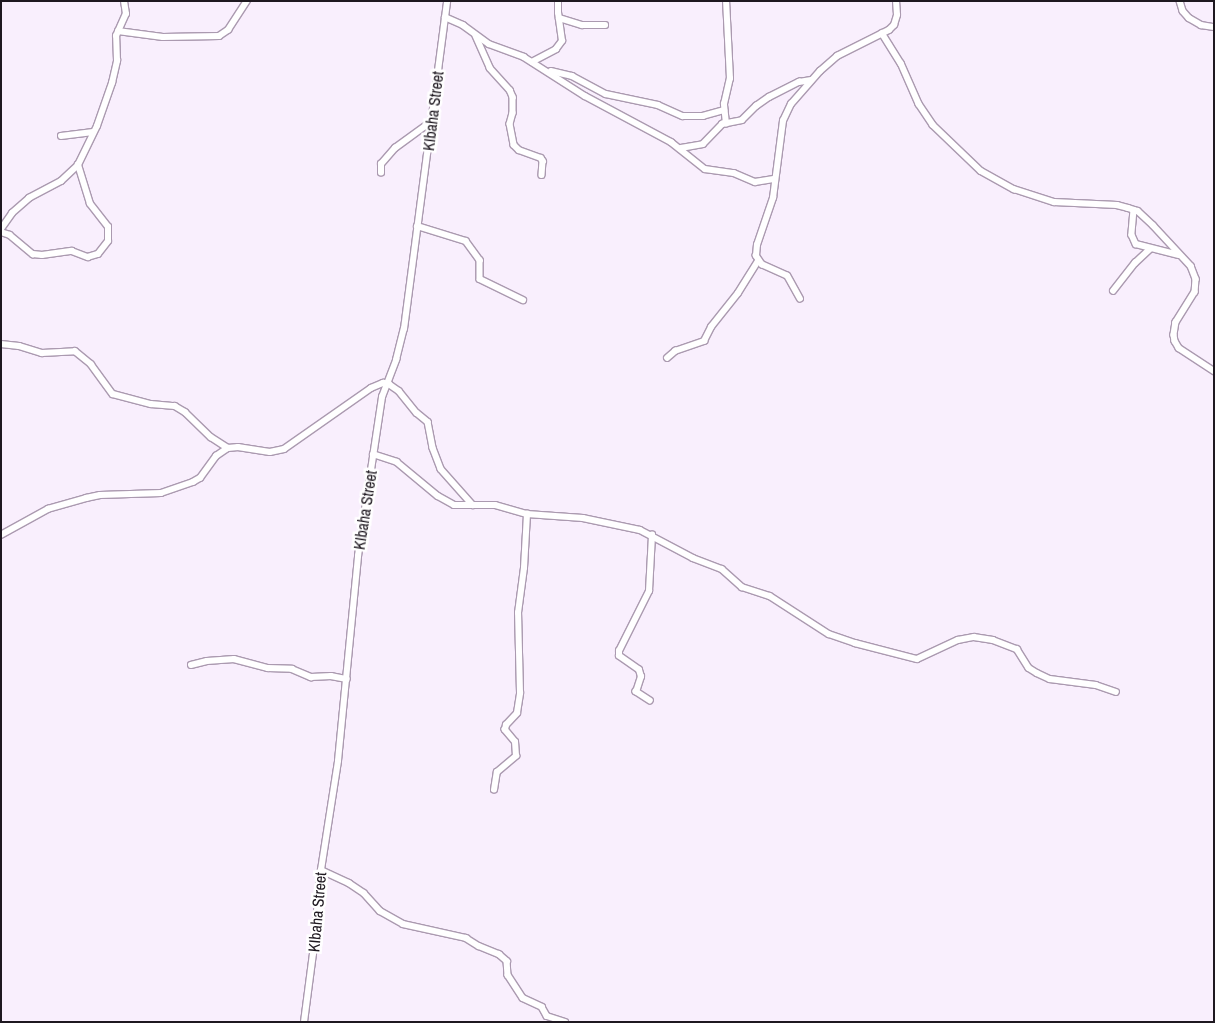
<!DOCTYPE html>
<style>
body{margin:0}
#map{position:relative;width:1215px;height:1023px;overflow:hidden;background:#f9effd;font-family:"Archivo Narrow",sans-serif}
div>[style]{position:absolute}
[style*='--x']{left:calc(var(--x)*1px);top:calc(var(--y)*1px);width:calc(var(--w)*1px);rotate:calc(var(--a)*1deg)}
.roads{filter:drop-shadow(1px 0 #ab9ab0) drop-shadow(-1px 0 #ab9ab0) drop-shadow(0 1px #ab9ab0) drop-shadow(0 -1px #ab9ab0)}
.street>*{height:5.5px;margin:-2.75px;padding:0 2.75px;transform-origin:2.75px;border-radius:2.75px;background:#fff}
span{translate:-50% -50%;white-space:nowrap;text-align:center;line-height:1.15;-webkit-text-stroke:5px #fff;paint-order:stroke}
.street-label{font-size:16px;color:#1e1820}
.frame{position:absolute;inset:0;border:2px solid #1e1820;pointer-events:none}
</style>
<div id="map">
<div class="roads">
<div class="street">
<div style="--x:1180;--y:1;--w:10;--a:73"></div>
<div style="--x:1183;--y:11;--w:9;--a:49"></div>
<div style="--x:1189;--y:18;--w:14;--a:30"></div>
<div style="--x:1201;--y:25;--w:13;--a:9"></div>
<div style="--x:445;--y:17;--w:20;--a:24"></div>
<div style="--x:463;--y:25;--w:32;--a:36"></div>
<div style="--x:489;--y:44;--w:37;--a:20"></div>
<div style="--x:524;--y:57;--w:72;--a:32.6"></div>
<div style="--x:585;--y:96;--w:98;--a:28.1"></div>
<div style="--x:671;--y:142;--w:43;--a:38.5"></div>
<div style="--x:705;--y:169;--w:29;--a:8"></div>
<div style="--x:734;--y:173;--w:23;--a:23"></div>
<div style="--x:755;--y:182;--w:20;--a:-9"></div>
<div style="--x:559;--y:18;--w:24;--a:17"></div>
<div style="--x:582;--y:25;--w:23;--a:0"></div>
<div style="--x:118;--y:31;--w:45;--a:7.6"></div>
<div style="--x:163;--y:37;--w:56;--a:-1"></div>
<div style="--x:219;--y:36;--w:11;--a:-34"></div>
<div style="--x:228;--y:30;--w:35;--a:-57"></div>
<div style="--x:882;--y:33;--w:36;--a:58"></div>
<div style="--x:901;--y:63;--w:45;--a:66.3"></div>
<div style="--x:919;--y:104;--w:25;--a:56"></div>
<div style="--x:933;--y:125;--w:66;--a:43.8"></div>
<div style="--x:981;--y:171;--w:38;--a:29"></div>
<div style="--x:1014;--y:189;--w:42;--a:18"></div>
<div style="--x:1054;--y:202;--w:63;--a:2.7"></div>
<div style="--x:1117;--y:205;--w:11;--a:15"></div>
<div style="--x:1128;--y:208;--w:10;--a:17"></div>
<div style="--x:1138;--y:211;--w:21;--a:43"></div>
<div style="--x:1153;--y:225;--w:56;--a:47.2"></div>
<div style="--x:1191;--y:266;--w:14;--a:69"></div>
<div style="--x:1196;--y:279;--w:13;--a:94"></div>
<div style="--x:1195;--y:292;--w:36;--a:122"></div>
<div style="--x:1176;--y:322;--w:13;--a:99"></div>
<div style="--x:1174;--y:335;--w:6;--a:81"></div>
<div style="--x:1175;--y:341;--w:8;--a:60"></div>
<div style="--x:1179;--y:348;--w:42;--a:33.3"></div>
<div style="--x:476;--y:36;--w:35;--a:66"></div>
<div style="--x:490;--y:68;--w:30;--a:48"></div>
<div style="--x:510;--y:90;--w:8;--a:67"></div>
<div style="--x:513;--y:97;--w:16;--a:90"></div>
<div style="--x:513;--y:113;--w:11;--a:105"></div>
<div style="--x:510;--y:124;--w:21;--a:79"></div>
<div style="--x:514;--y:145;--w:7;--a:45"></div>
<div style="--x:519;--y:150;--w:23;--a:20"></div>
<div style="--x:541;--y:158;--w:4;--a:56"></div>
<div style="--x:543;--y:161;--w:14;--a:94"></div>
<div style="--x:532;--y:62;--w:27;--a:-28"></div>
<div style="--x:556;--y:49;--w:10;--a:-53"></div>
<div style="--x:562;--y:41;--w:28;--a:-98"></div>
<div style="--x:558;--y:13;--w:12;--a:-90"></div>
<div style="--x:551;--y:71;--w:22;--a:13"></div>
<div style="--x:572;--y:76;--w:38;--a:28"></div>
<div style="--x:606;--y:94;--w:53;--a:11.9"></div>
<div style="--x:658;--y:105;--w:27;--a:24"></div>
<div style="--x:683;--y:116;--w:20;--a:0"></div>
<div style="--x:703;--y:116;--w:22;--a:-16"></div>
<div style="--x:726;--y:124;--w:20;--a:-96"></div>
<div style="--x:724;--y:104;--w:26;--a:-77"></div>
<div style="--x:730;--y:79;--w:78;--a:-92.9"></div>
<div style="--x:61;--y:136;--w:32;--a:-7"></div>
<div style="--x:681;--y:148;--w:22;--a:-10"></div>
<div style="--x:703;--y:144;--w:28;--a:-46"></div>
<div style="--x:722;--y:124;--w:20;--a:-11"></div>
<div style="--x:742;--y:120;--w:20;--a:-45"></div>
<div style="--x:756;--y:106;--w:16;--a:-35"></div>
<div style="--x:769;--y:97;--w:34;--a:-27"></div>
<div style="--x:799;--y:82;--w:12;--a:-9"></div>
<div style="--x:381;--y:173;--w:9;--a:-90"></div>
<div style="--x:381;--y:164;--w:21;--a:-49"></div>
<div style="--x:395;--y:148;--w:46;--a:-36.1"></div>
<div style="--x:1134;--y:210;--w:25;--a:95"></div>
<div style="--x:1132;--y:235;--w:10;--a:66"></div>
<div style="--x:1136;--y:244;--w:44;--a:14.3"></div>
<div style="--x:417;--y:226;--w:51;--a:17"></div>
<div style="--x:466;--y:241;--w:24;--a:54"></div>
<div style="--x:480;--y:260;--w:19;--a:90"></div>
<div style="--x:480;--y:279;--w:48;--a:26"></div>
<div style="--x:1;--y:229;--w:19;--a:-55"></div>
<div style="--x:12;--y:213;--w:23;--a:-41"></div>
<div style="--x:29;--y:198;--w:36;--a:-28"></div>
<div style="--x:61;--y:181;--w:23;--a:-43"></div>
<div style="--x:78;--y:165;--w:43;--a:-64"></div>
<div style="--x:97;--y:126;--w:46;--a:-70.8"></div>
<div style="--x:112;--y:83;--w:23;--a:-77"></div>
<div style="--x:117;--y:61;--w:25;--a:-92"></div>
<div style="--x:116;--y:36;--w:24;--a:-66"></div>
<div style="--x:126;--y:14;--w:13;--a:-99"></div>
<div style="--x:1;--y:232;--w:9;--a:18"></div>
<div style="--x:10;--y:235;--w:30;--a:40"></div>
<div style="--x:33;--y:254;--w:9;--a:6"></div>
<div style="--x:42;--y:255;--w:30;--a:-8"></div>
<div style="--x:72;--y:251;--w:17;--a:21"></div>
<div style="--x:88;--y:257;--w:10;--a:-17"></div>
<div style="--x:98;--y:254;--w:16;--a:-52"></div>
<div style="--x:108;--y:241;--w:14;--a:-90"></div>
<div style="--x:108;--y:227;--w:29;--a:-128"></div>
<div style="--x:90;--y:204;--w:41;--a:-107.1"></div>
<div style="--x:1113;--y:291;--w:36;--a:-52"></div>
<div style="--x:1135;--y:263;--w:21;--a:-43"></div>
<div style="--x:800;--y:299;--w:26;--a:-119"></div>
<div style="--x:787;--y:276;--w:27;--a:-156"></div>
<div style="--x:762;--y:265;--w:11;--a:-124"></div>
<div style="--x:756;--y:256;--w:11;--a:-85"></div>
<div style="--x:757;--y:245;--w:50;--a:-71.2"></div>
<div style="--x:773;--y:198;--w:78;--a:-82.6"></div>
<div style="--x:783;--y:121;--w:19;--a:-65"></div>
<div style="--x:791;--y:104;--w:44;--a:-48.7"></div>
<div style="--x:820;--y:71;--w:23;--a:-41"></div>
<div style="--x:837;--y:56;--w:58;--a:-26.6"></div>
<div style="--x:889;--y:30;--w:7;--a:-45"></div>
<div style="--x:894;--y:25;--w:10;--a:-73"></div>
<div style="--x:897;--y:15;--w:14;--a:-94"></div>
<div style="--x:1;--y:344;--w:18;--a:6"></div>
<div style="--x:19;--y:346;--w:24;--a:17"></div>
<div style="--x:42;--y:353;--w:33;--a:-3"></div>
<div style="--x:75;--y:351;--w:21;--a:39"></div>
<div style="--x:91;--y:364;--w:37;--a:54"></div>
<div style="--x:113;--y:394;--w:39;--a:15"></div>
<div style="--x:151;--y:404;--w:24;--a:5"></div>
<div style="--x:175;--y:406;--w:12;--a:31"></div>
<div style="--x:185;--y:412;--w:36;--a:44"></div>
<div style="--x:211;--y:437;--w:20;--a:33"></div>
<div style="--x:667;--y:358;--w:11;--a:-41"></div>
<div style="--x:675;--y:351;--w:31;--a:-19"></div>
<div style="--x:704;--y:341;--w:16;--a:-63"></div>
<div style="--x:711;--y:327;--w:43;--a:-51.5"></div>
<div style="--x:738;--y:293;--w:38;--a:-58"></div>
<div style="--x:373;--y:454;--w:25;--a:18"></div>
<div style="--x:397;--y:462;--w:53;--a:39.7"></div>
<div style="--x:438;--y:496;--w:18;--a:29"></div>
<div style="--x:454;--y:505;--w:41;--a:0"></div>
<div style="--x:495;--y:505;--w:33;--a:16"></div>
<div style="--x:527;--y:514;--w:56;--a:4.1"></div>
<div style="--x:583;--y:518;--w:58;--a:11.9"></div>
<div style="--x:640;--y:530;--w:60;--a:27.8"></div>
<div style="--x:693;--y:558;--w:31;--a:21"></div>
<div style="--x:722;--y:569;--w:27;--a:42"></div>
<div style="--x:742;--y:587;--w:29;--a:18"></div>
<div style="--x:770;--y:596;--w:70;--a:32.8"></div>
<div style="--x:829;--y:634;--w:28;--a:19"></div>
<div style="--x:855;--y:643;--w:64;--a:14.5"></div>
<div style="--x:917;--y:659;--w:45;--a:-24.9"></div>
<div style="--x:958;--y:640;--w:16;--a:-11"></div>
<div style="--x:974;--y:637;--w:19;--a:9"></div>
<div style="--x:993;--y:640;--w:26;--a:21"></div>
<div style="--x:1017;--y:649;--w:22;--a:58"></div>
<div style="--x:1029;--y:668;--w:9;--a:32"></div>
<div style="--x:1037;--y:673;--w:14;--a:25"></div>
<div style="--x:1050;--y:679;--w:46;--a:7.4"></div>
<div style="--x:1096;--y:685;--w:21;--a:19"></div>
<div style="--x:1;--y:535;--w:54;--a:-29"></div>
<div style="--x:48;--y:509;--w:40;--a:-16"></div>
<div style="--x:86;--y:498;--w:14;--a:-12"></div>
<div style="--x:100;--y:495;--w:61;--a:-1.9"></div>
<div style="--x:161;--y:493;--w:34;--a:-19"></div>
<div style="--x:193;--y:482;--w:8;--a:-30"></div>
<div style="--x:200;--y:478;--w:27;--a:-54"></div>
<div style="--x:216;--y:456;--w:14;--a:-34"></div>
<div style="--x:228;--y:448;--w:10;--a:-6"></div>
<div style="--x:238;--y:447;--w:32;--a:9"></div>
<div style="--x:270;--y:452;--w:14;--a:-12"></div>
<div style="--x:284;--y:449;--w:106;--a:-35"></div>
<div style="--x:371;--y:388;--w:13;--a:-23"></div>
<div style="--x:383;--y:383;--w:6;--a:9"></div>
<div style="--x:389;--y:384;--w:12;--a:35"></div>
<div style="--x:399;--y:391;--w:28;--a:51"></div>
<div style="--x:417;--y:413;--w:14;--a:39"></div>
<div style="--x:428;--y:422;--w:26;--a:79"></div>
<div style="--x:433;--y:448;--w:22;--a:69"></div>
<div style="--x:441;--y:469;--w:48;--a:48.4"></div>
<div style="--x:191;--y:665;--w:16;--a:-14"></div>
<div style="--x:207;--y:661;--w:27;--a:-4"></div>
<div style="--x:234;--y:659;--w:35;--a:15"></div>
<div style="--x:268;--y:668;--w:24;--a:2"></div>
<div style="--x:292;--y:669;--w:21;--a:23"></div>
<div style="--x:311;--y:677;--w:20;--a:-3"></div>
<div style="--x:331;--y:676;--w:16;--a:11"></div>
<div style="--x:650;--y:701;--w:17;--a:-147"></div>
<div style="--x:636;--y:692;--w:16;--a:-72"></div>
<div style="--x:641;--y:677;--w:7;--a:-106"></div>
<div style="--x:639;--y:670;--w:24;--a:-145"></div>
<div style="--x:619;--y:656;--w:5;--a:-90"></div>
<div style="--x:619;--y:651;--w:67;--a:-63.4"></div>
<div style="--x:649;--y:591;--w:56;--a:-86.9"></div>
<div style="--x:494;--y:790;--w:18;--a:-81"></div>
<div style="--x:497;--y:772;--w:25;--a:-40"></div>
<div style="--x:516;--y:756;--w:14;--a:-94"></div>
<div style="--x:515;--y:742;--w:16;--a:-130"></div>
<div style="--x:505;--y:730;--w:5;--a:-79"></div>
<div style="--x:506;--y:725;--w:16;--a:-47"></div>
<div style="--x:517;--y:713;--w:20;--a:-81"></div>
<div style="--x:520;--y:693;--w:80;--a:-91.4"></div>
<div style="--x:518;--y:613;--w:45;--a:-82.4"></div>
<div style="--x:524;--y:568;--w:54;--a:-86.8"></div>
<div style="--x:321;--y:870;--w:31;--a:25"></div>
<div style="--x:349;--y:883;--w:18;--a:34"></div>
<div style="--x:364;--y:893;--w:24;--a:48"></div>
<div style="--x:380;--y:911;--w:26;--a:29"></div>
<div style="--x:403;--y:924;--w:65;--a:12.5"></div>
<div style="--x:466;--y:938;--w:15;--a:32"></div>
<div style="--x:479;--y:946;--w:22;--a:22"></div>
<div style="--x:499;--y:954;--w:11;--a:41"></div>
<div style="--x:507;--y:961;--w:14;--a:86"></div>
<div style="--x:508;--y:975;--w:27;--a:57"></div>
<div style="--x:523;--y:998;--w:21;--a:25"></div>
<div style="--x:542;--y:1007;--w:10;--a:61"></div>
<div style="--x:547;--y:1016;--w:19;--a:18"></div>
<div style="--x:304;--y:1022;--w:69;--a:-82.5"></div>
<div style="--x:313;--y:954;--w:84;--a:-84.6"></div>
<div style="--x:321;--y:870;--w:110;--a:-81.1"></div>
<div style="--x:338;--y:761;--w:206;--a:-84.4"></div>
<div style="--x:358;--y:556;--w:161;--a:-81.4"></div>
<div style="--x:382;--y:397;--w:40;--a:-69"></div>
<div style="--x:396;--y:360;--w:32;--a:-76"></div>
<div style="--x:404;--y:329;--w:331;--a:-82.5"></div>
</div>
</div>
<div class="street-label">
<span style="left:433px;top:111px;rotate:-83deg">KIbaha Street</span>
<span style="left:365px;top:510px;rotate:-81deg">KIbaha Street</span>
<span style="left:317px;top:912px;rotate:-85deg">KIbaha Street</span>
</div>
<div class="frame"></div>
</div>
